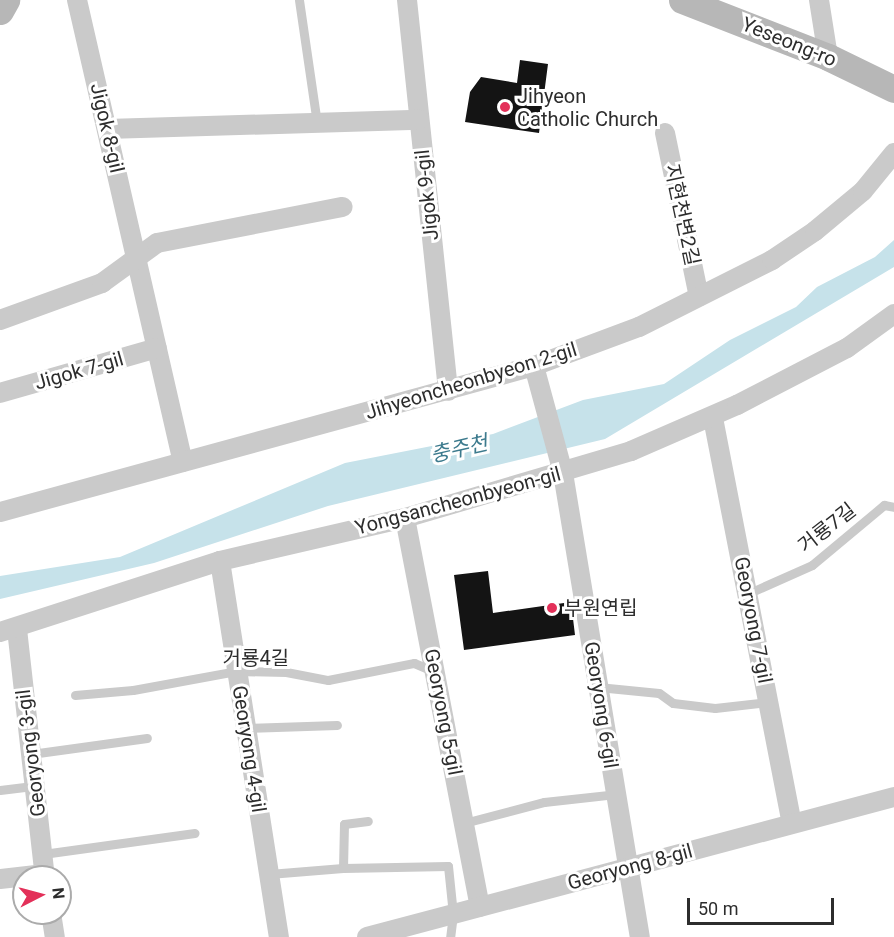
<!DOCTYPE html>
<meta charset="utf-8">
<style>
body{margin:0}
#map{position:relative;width:894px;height:937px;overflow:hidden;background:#fff;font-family:Roboto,"Noto Sans KR",sans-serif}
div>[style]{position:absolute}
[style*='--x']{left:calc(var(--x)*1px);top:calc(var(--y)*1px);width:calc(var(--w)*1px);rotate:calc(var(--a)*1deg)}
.water>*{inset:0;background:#c6e2ea}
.building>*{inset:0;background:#141414}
.lane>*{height:9px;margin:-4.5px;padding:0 4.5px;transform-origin:4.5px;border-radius:4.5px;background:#cacaca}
.street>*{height:20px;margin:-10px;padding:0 10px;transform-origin:10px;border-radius:10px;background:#cacaca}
.secondary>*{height:27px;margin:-13.5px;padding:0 13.5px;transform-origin:13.5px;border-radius:13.5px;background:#b7b7b7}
.dots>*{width:16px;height:16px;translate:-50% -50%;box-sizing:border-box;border:3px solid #fff;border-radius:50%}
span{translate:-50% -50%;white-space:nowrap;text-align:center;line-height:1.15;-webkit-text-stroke:6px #fff;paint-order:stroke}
.street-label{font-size:20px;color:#2d2d2d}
.poi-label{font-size:20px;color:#2d2d2d}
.left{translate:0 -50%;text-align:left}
.water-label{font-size:21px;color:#3c7a8d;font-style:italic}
.north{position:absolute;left:12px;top:865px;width:60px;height:60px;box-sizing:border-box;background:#fff;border:2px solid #ababab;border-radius:50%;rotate:84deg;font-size:16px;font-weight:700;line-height:24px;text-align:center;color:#2d2d2d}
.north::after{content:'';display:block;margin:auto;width:21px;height:27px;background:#e33059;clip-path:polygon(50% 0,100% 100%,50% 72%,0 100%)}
.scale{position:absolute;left:687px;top:898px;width:147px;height:27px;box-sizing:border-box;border:3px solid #2d2d2d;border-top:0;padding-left:8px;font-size:18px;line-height:21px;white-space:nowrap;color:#2d2d2d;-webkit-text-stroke:4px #fff;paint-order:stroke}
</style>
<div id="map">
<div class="water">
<div style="clip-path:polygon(894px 240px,894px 267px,605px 439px,328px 506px,154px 563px,0 599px,0 576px,120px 557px,345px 463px,493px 434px,583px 400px,664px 384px,730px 340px,796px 307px,817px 287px,875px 257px)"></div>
</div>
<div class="building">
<div style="clip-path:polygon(520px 60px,548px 64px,539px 133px,465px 122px,470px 92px,481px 77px,517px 83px)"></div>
<div style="clip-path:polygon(488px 571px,493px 613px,571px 602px,575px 635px,464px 650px,454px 575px)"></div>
</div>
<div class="lane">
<div style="--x:299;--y:0;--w:124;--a:81.7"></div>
<div style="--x:747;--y:594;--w:71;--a:-24"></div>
<div style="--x:812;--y:565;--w:94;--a:-39.8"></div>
<div style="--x:884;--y:505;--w:10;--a:11"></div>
<div style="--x:598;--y:687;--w:61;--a:5.6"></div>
<div style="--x:659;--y:693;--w:17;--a:36"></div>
<div style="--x:673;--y:703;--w:42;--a:6.8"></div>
<div style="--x:715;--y:708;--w:53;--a:-6.5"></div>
<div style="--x:75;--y:695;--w:58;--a:-4.9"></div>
<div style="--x:133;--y:690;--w:106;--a:-10.4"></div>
<div style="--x:237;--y:671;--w:49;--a:1.2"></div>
<div style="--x:286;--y:672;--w:43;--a:10.8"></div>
<div style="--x:328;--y:680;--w:88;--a:-11.2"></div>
<div style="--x:414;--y:663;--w:23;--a:23"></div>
<div style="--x:246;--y:728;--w:91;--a:-1.9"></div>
<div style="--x:31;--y:754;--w:117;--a:-7.9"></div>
<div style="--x:0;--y:790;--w:35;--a:-7"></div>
<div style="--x:464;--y:823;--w:83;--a:-14.7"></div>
<div style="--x:544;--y:802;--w:72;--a:-6.3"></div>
<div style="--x:43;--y:854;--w:153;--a:-7.9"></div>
<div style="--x:343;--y:868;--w:44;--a:-88.7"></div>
<div style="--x:344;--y:824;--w:24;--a:-7"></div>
<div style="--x:269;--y:874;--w:74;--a:-4.6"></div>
<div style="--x:343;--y:868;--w:105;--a:-1.1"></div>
<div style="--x:448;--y:866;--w:48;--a:84.1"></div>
<div style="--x:453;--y:914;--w:23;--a:97"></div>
</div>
<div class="street">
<div style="--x:77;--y:0;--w:474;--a:77.1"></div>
<div style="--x:407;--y:0;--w:393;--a:84"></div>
<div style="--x:819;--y:0;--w:58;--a:81"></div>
<div style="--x:107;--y:129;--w:312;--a:-1.7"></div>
<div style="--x:665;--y:133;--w:167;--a:78.3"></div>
<div style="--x:0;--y:320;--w:109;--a:-19.9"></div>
<div style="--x:102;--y:283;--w:68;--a:-36"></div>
<div style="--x:157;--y:243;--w:189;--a:-11"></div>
<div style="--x:534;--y:366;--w:111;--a:74.8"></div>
<div style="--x:563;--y:473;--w:470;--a:80.6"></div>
<div style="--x:0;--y:393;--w:163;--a:-16"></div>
<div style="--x:713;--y:418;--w:413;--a:79"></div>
<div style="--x:0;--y:512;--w:554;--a:-15.29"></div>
<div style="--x:534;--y:366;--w:112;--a:-20.4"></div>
<div style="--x:639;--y:327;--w:149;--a:-26.7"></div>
<div style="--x:772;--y:260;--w:52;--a:-34"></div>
<div style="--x:815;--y:231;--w:62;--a:-39.8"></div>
<div style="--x:863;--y:191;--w:49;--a:-50.8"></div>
<div style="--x:405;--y:518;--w:396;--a:79.1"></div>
<div style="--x:220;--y:561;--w:381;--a:81.1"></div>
<div style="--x:17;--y:629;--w:250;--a:83.6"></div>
<div style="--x:0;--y:632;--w:231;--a:-17.9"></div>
<div style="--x:220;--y:561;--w:190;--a:-13.1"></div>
<div style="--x:405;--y:518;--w:236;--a:-16.5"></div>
<div style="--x:631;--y:451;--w:116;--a:-23.5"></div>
<div style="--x:737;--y:405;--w:124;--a:-27.4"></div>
<div style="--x:847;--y:348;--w:58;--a:-35.9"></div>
<div style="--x:0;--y:879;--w:45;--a:-6.3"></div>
<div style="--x:51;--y:913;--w:24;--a:81"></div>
<div style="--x:367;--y:937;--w:545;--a:-14.88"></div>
</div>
<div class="secondary">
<div style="--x:682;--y:0;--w:157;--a:21.3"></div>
<div style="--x:828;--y:57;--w:73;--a:25.9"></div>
<div style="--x:0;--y:11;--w:13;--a:-61"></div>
</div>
<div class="dots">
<div style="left:505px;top:107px;background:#e33059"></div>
<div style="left:552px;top:608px;background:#e33059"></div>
</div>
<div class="street-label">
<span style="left:789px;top:42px;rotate:22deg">Yeseong-ro</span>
<span style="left:107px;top:128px;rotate:77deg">Jigok 8-gil</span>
<span style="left:427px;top:195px;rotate:-96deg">Jigok 9-gil</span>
<span style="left:682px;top:215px;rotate:78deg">지현천변2길</span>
<span style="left:79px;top:371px;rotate:-16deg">Jigok 7-gil</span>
<span style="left:471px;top:381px;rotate:-17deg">Jihyeoncheonbyeon 2-gil</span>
<span style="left:458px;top:501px;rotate:-15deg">Yongsancheonbyeon-gil</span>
<span style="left:827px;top:528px;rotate:-38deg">거룡7길</span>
<span style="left:753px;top:620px;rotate:79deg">Georyong 7-gil</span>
<span style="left:256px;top:658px">거룡4길</span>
<span style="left:601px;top:705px;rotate:81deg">Georyong 6-gil</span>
<span style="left:443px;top:712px;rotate:79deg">Georyong 5-gil</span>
<span style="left:249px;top:749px;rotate:81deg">Georyong 4-gil</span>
<span style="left:31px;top:753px;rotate:-97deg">Georyong 3-gil</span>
<span style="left:630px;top:867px;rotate:-15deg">Georyong 8-gil</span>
</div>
<div class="poi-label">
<span class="left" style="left:517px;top:108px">Jihyeon<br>Catholic Church</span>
<span class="left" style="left:564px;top:608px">부원연립</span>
</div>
<div class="water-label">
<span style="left:459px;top:449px;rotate:-13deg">충주천</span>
</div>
<div class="north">N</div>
<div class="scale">50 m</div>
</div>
